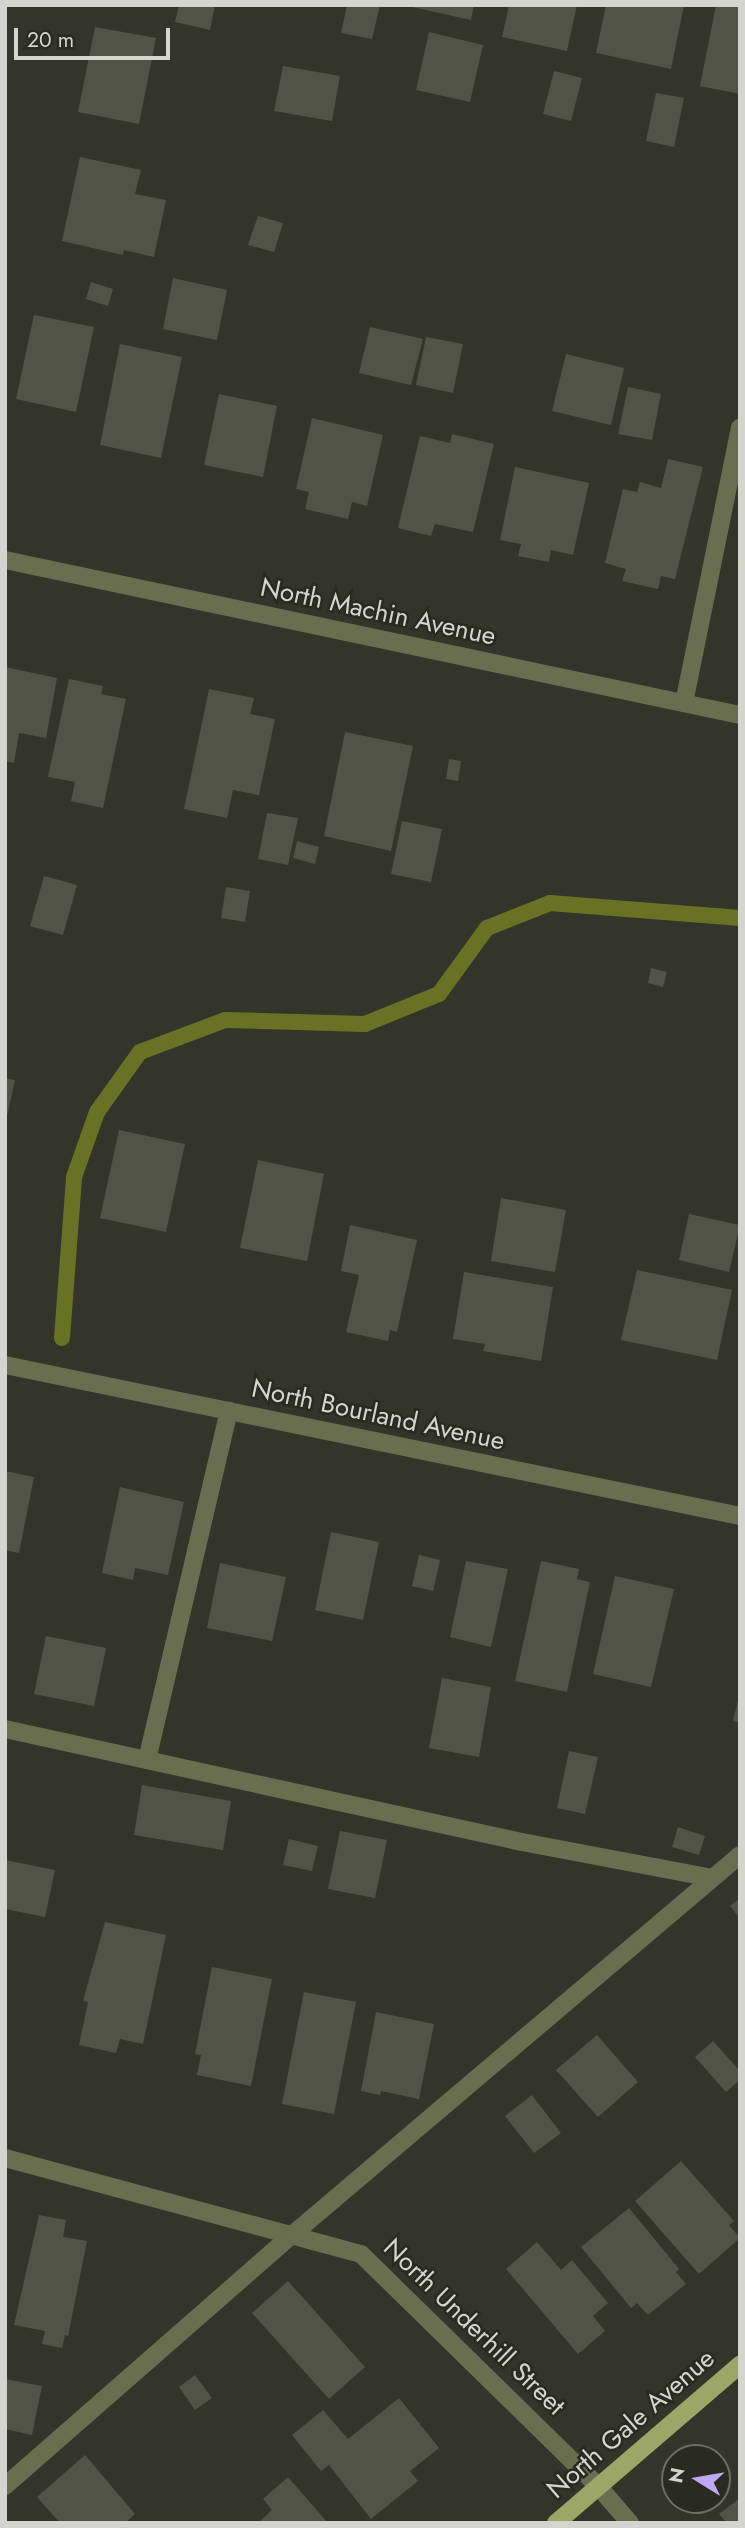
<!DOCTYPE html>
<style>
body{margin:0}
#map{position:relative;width:745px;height:2528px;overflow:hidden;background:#33352a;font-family:Jost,sans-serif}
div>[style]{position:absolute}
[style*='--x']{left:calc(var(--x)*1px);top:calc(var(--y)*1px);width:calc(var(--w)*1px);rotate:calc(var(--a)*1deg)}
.stream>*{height:16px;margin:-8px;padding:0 8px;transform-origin:8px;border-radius:8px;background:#687224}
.building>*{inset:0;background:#515347}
.minor>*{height:18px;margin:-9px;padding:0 9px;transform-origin:9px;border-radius:9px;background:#686e4f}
.major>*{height:18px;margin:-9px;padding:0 9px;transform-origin:9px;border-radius:9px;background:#9ba667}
span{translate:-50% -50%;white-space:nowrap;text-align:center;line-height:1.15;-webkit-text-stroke:5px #292b20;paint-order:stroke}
.street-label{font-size:26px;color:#d3d5ce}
.frame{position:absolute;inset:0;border:7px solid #d3d5ce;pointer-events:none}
.north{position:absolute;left:661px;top:2444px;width:70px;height:70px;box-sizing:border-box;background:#292b20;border:2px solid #6d6f66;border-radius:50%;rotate:281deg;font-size:19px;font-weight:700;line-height:28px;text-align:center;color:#d3d5ce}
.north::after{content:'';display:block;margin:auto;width:24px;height:32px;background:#bea9f5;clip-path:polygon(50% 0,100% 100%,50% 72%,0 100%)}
.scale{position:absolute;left:14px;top:28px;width:156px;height:32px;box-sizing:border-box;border:4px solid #d3d5ce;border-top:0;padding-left:9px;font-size:21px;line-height:24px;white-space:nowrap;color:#d3d5ce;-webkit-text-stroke:5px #292b20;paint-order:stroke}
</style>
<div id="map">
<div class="stream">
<div style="--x:62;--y:1338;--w:161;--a:-85.7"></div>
<div style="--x:74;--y:1177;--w:69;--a:-70.5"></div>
<div style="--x:97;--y:1112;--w:74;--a:-54.4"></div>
<div style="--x:140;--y:1052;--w:91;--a:-20.6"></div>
<div style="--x:225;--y:1020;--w:140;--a:1.6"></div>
<div style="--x:365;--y:1024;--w:80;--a:-22.1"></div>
<div style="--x:439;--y:994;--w:82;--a:-54"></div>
<div style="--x:487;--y:928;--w:68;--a:-21.6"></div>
<div style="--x:550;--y:903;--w:191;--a:4.5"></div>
</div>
<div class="building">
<div style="clip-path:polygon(179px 5px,215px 5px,210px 30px,175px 22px)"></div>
<div style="clip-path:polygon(347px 5px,380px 5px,372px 39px,341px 33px)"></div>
<div style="clip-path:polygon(403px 5px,474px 5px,471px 20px)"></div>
<div style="clip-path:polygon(509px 5px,577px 5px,567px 51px,502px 37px)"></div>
<div style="clip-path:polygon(606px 5px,684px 5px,671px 69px,596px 53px)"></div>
<div style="clip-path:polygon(716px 5px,740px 5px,740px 94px,700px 86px)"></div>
<div style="clip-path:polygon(95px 27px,156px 38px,139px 124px,78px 112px)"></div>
<div style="clip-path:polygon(429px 32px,483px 45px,470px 102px,416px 90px)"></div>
<div style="clip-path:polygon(283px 66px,340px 76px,332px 121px,274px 111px)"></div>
<div style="clip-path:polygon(554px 71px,582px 78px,571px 121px,543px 114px)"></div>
<div style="clip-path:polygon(656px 93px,684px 98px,674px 147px,646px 141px)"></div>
<div style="clip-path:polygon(80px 157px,141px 170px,135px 194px,166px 200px,154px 257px,124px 250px,123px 255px,62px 241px)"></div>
<div style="clip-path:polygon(258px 216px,283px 223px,274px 252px,248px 245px)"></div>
<div style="clip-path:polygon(173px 278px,227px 290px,217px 340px,163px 329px)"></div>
<div style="clip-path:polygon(91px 282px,113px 289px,108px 306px,86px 299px)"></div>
<div style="clip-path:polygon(34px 315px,94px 327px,76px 412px,16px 399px)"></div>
<div style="clip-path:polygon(370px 327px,423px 339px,411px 385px,359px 373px)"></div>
<div style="clip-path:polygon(426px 337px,463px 344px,453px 393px,416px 385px)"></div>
<div style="clip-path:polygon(120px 344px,182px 357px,161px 458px,100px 445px)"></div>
<div style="clip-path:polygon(566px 354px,624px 368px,611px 425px,552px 411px)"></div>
<div style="clip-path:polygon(628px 387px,661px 394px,652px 440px,618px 434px)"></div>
<div style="clip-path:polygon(219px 394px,277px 406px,263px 477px,204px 465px)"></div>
<div style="clip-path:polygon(312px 418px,383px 435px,367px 506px,352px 502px,348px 519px,305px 509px,309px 492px,296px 489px)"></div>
<div style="clip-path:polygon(452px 434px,494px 444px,473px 532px,435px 524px,431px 536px,398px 528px,420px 436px,450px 443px)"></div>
<div style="clip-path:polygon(668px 459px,703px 467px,675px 579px,661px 576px,658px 589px,622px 581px,626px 569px,605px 563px,623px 489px,637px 492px,640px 482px,661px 488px)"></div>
<div style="clip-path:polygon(515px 467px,589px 483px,573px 555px,551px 550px,549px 562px,518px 556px,521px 544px,500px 540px)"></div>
<div style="clip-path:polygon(5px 667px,57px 678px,46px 738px,19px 733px,14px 763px,5px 761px)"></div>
<div style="clip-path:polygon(69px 679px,103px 686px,101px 694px,126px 699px,103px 808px,71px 801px,75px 782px,48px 777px)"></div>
<div style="clip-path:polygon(209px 689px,254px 698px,250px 714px,275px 719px,259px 795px,233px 790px,227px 818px,184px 809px)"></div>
<div style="clip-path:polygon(345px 732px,413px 746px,391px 851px,324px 836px)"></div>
<div style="clip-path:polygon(449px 759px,461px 761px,458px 781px,446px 779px)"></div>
<div style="clip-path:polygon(267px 813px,298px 818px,288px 865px,258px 859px)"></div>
<div style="clip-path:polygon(402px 821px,442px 829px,431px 882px,391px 874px)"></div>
<div style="clip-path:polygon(297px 841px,319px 847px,315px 864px,293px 858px)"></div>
<div style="clip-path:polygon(44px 876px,77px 885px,63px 935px,30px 926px)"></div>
<div style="clip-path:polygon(226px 887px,250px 891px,245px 922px,221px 918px)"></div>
<div style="clip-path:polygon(651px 968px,667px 972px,663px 987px,648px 983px)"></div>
<div style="clip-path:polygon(5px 1078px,15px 1080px,7px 1116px,5px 1116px)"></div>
<div style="clip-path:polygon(119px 1130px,185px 1144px,166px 1232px,100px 1218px)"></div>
<div style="clip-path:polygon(258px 1160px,324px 1174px,307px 1261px,240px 1248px)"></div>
<div style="clip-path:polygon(501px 1198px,566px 1210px,555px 1272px,491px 1261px)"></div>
<div style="clip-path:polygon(689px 1214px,740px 1225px,729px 1272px,679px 1260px)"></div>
<div style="clip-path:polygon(350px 1225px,417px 1240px,397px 1332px,390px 1330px,388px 1341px,346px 1332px,359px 1275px,341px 1271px)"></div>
<div style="clip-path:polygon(637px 1270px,732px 1290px,717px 1360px,621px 1340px)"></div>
<div style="clip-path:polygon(464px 1272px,553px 1287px,541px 1361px,483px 1351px,485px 1344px,453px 1339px)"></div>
<div style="clip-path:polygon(5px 1471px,34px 1477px,19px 1553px,5px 1550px)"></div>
<div style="clip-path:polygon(120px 1487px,184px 1502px,168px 1575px,135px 1568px,133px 1580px,102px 1573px)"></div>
<div style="clip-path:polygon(331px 1532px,379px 1542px,363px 1620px,315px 1610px)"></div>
<div style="clip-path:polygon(419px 1555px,440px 1560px,433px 1591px,412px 1586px)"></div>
<div style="clip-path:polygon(466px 1561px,508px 1569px,491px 1647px,450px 1637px)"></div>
<div style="clip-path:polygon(541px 1561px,579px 1569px,577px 1579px,590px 1582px,567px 1692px,515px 1681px)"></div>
<div style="clip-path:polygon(220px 1563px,286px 1577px,272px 1641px,207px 1628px)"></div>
<div style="clip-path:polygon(615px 1576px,674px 1589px,651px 1687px,593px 1674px)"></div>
<div style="clip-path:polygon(46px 1636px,106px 1648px,94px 1706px,34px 1694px)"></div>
<div style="clip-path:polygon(442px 1678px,491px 1687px,479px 1757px,429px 1748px)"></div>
<div style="clip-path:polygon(739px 1696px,740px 1696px,740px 1723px,733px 1721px)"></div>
<div style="clip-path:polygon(569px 1751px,598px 1757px,585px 1814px,557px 1808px)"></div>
<div style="clip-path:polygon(142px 1785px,231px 1801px,223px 1850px,134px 1835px)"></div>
<div style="clip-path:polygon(678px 1827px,705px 1836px,699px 1855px,672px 1847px)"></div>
<div style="clip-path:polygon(340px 1831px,387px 1840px,375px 1898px,328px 1889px)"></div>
<div style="clip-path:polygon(289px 1839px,318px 1846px,312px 1871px,283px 1865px)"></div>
<div style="clip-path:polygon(5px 1860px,55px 1870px,45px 1917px,5px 1909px)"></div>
<div style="clip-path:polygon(740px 1898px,740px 1919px,730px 1906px)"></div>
<div style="clip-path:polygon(105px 1922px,166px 1935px,143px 2044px,120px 2039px,116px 2053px,79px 2045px,88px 2002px,83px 2001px)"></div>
<div style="clip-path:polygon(212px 1967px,272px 1979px,251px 2086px,197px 2075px,201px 2055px,195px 2054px)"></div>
<div style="clip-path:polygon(304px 1992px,356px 2002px,334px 2114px,282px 2104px)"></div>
<div style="clip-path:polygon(376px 2012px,434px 2024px,419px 2099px,381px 2091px,380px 2095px,361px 2091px)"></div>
<div style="clip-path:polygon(597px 2035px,638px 2082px,598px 2117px,556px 2070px)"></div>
<div style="clip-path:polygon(713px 2041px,740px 2071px,740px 2080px,726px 2092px,695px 2057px)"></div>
<div style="clip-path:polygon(532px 2095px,561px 2133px,534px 2153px,505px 2116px)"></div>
<div style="clip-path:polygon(681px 2161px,734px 2221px,729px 2225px,740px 2238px,699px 2274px,635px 2201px)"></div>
<div style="clip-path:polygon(629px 2208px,679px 2269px,676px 2272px,686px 2284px,648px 2315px,637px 2303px,631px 2308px,581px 2247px)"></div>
<div style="clip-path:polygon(39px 2215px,66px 2220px,63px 2237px,87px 2241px,68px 2336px,65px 2335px,62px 2348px,42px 2344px,45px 2331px,14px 2325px)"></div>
<div style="clip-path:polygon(537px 2242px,561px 2270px,572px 2260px,608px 2303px,593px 2316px,605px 2331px,578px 2354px,506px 2269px)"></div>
<div style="clip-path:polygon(288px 2281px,365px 2367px,329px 2399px,252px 2313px)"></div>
<div style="clip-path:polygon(195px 2375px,212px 2398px,195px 2410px,179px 2387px)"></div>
<div style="clip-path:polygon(5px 2379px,42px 2386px,32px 2435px,5px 2429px)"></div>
<div style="clip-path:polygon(399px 2398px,439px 2448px,410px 2471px,418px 2481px,371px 2519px,329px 2465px,321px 2471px,292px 2435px,323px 2410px,348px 2439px)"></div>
<div style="clip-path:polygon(85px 2455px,135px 2514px,125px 2523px,60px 2523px,37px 2497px)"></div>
<div style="clip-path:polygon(288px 2477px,328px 2523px,258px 2523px,272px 2510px,263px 2499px)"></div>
<div style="clip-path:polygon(740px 2498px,740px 2523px,727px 2523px,719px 2514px)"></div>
</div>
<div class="minor">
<div style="--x:5;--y:560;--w:751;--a:11.91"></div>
<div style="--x:684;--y:703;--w:281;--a:-78.5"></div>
<div style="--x:5;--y:1365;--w:750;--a:11.61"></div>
<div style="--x:5;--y:1729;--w:529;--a:12.33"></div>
<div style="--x:522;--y:1842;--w:193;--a:10.7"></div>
<div style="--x:147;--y:1760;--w:359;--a:-76.8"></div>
<div style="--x:5;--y:2158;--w:369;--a:15.1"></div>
<div style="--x:361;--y:2254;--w:332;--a:44.4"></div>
<div style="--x:598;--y:2486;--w:49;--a:49.1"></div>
<div style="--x:5;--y:2486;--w:381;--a:-41.2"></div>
<div style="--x:292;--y:2235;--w:587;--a:-40.31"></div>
</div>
<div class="major">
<div style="--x:556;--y:2523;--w:243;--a:-40.7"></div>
</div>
<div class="street-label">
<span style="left:378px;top:612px;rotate:12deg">North Machin Avenue</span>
<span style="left:378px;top:1415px;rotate:12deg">North Bourland Avenue</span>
<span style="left:474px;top:2327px;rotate:44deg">North Underhill Street</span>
<span style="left:631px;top:2424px;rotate:-41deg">North Gale Avenue</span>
</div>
<div class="frame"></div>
<div class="north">N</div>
<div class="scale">20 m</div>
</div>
